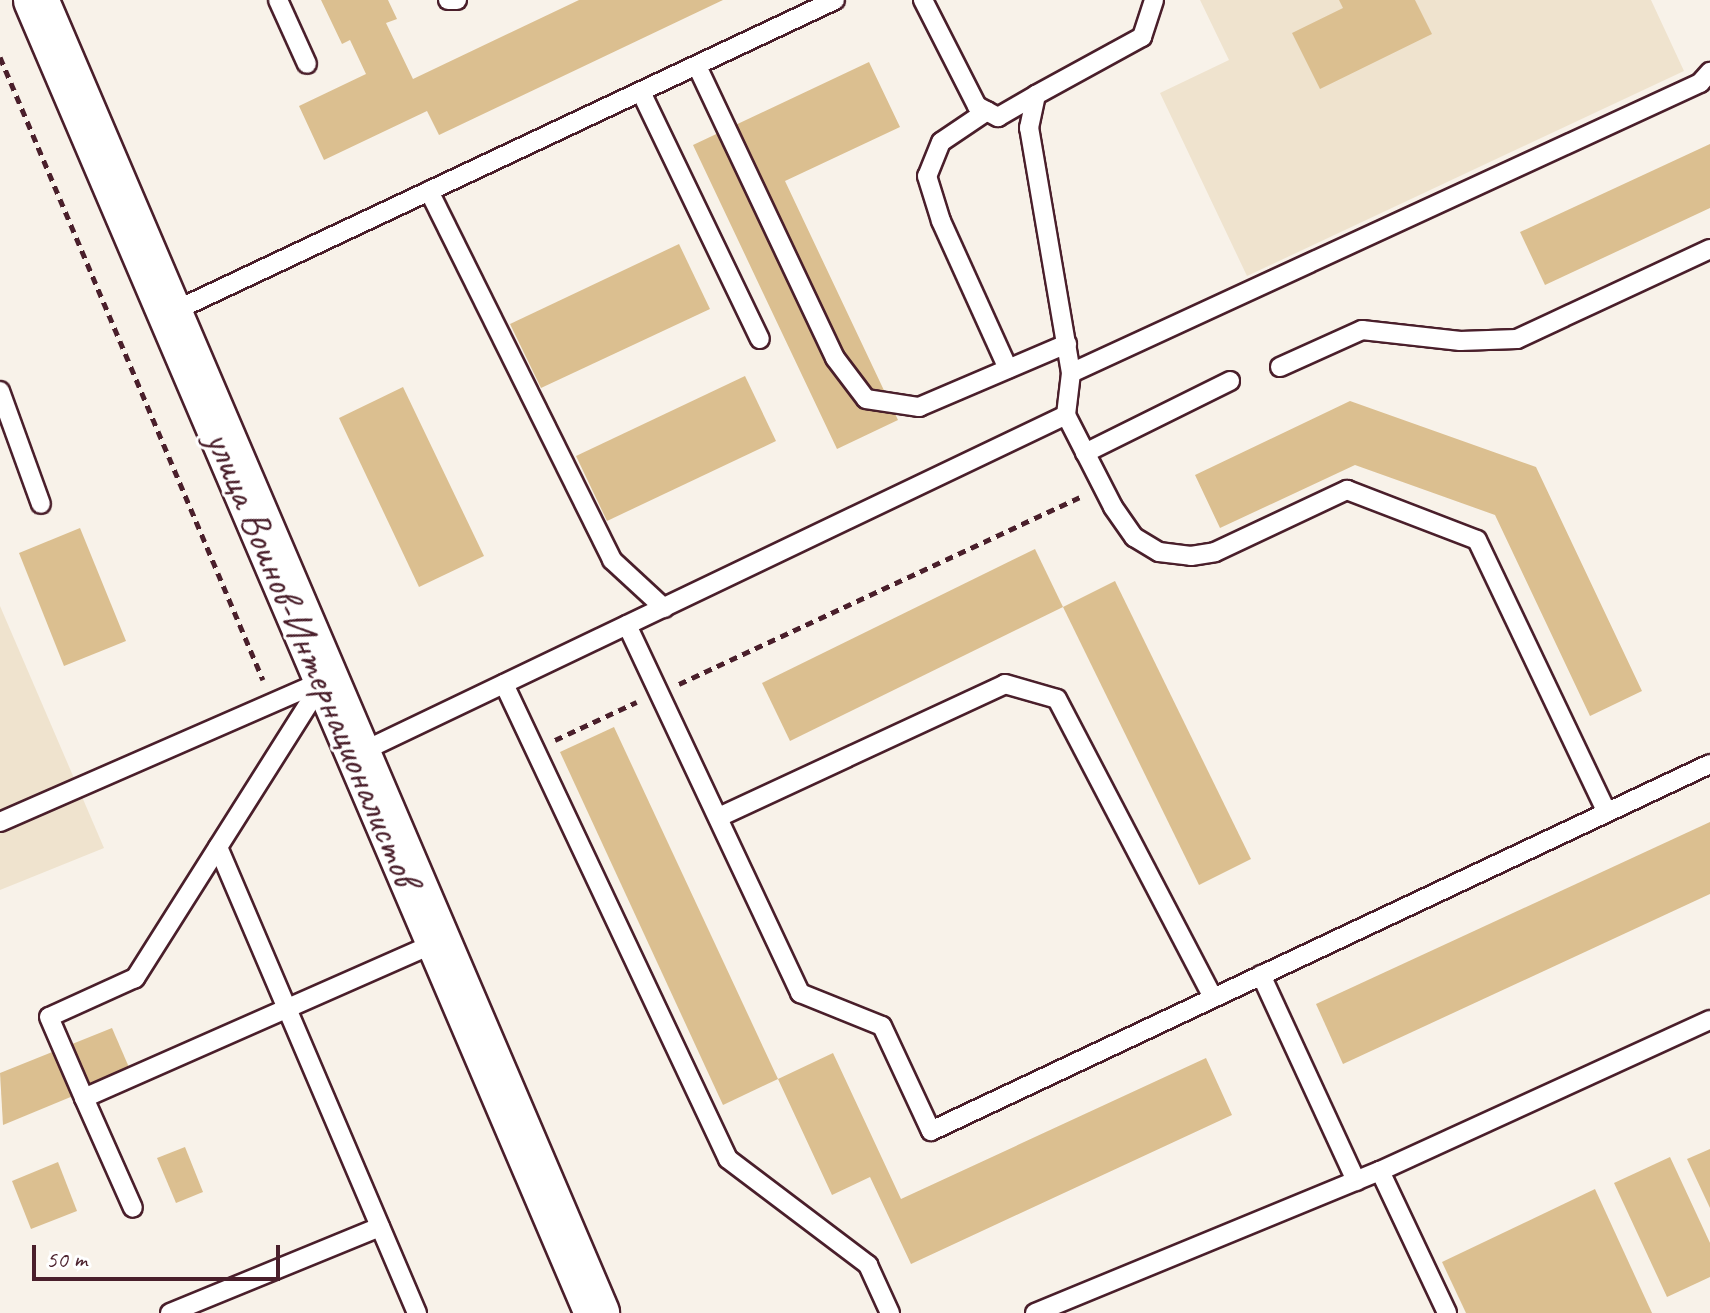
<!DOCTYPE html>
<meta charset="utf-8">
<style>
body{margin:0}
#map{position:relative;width:1710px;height:1313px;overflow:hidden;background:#f8f2e9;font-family:Caveat,sans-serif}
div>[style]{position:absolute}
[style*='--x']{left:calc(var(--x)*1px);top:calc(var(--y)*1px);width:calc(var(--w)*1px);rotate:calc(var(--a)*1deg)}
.built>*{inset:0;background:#efe3ce}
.building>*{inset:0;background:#dbbf90}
.path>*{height:5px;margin-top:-2.5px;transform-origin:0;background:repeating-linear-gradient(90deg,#4a1f2b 0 8px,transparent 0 14px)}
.roads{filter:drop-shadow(2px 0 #4a1f2b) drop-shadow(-2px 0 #4a1f2b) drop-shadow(0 2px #4a1f2b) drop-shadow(0 -2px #4a1f2b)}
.service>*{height:18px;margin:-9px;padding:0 9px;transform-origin:9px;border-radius:9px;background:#fff}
.tertiary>*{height:44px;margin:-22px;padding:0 22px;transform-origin:22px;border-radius:22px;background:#fff}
span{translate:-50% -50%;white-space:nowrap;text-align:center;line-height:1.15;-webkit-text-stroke:6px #fff;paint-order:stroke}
.street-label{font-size:40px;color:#4a1f2b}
.scale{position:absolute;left:32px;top:1245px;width:248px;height:36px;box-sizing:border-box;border:4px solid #4a1f2b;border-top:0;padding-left:10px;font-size:24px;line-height:28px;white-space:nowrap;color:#4a1f2b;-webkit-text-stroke:6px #fff;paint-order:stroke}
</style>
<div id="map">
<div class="built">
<div style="clip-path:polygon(1200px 0,1651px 0,1684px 71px,1247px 276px,1160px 93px,1229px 60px)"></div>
<div style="clip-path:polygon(0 606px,104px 848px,0 890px)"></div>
</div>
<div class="building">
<div style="clip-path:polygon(321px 0,388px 0,397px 19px,386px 23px,413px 79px,579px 0,723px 0,439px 135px,427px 111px,324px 160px,299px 106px,366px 74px,350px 40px,342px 44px)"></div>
<div style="clip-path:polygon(1339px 0,1415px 0,1432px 34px,1320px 89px,1292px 33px,1343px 8px)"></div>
<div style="clip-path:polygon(869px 62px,900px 127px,785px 181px,898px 420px,837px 449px,693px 145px)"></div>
<div style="clip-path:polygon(1710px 144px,1710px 208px,1545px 285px,1520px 232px)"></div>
<div style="clip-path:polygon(679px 244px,710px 309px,541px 388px,510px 324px)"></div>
<div style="clip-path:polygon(745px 376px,776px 441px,607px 521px,576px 456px)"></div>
<div style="clip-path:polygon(403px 387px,484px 556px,419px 587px,339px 418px)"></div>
<div style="clip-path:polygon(1350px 401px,1536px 467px,1642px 691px,1590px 716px,1495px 515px,1355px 465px,1220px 528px,1195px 475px)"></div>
<div style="clip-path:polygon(80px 528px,126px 641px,64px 666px,19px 553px)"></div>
<div style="clip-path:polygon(1035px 549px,1063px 607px,790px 741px,762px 683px)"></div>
<div style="clip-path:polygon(1115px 581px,1251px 859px,1199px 885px,1063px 607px)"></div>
<div style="clip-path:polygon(614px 727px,778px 1079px,723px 1105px,560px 752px)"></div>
<div style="clip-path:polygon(1710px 822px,1710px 894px,1343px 1064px,1316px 1004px)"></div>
<div style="clip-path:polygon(112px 1028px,131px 1072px,3px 1125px,0 1073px)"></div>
<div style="clip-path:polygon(833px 1053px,901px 1199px,1206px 1058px,1232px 1115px,911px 1264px,870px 1177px,832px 1195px,778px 1079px)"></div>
<div style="clip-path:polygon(185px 1147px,203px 1192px,176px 1203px,157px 1158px)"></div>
<div style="clip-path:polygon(1710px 1149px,1710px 1208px,1687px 1159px)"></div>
<div style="clip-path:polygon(1670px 1157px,1710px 1243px,1710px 1277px,1667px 1297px,1614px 1183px)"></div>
<div style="clip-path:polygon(58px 1162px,77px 1211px,31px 1229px,12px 1181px)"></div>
<div style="clip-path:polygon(1595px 1189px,1652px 1313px,1466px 1313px,1442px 1262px)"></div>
</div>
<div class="path">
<div style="--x:0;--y:57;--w:676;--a:67.11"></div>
<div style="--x:679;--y:684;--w:442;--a:-25"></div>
<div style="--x:555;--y:740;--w:90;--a:-24.9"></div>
</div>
<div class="roads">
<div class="service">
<div style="--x:278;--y:0;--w:70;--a:65.6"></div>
<div style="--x:448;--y:0;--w:9;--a:0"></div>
<div style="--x:923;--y:0;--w:119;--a:63"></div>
<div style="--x:977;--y:106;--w:24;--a:28"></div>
<div style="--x:998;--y:117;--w:44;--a:-30.1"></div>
<div style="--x:697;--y:66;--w:323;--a:64.7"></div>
<div style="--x:835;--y:358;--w:51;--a:52.9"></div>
<div style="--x:866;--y:399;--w:54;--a:8.6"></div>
<div style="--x:919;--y:407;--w:161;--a:-23.1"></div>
<div style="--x:641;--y:92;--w:274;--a:64.3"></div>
<div style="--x:987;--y:111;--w:55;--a:146"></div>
<div style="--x:941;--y:142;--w:37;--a:112"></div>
<div style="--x:927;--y:176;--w:47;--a:72.7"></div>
<div style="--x:941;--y:221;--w:162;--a:65.6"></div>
<div style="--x:429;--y:191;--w:412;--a:63.6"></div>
<div style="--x:612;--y:560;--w:71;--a:42.7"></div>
<div style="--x:170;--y:313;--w:735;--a:-25.21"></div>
<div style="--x:1280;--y:367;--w:90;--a:-24.3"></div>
<div style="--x:1362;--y:330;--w:99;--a:6.4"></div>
<div style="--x:1460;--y:341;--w:57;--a:-2"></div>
<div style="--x:1517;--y:339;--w:213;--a:-25"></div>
<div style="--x:1071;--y:373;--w:693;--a:-24.75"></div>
<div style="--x:1700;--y:83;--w:15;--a:-48"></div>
<div style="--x:0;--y:391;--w:120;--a:70.1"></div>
<div style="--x:1066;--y:415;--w:103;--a:62.9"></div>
<div style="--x:1113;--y:507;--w:37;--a:55"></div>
<div style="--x:1134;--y:537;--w:29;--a:31"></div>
<div style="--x:1159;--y:552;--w:32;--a:7"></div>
<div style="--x:1191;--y:556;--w:24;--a:-9"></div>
<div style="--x:1215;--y:552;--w:146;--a:-25.2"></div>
<div style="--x:1347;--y:490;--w:139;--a:21"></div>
<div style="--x:1477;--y:540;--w:301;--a:64.5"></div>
<div style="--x:1085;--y:453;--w:162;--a:-26.4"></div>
<div style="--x:627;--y:625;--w:407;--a:64.8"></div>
<div style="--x:800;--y:993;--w:88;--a:21.9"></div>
<div style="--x:882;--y:1026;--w:116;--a:65"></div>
<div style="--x:931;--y:1131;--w:861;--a:-25.23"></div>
<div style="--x:323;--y:681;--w:352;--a:122.3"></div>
<div style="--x:135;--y:978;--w:94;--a:155.6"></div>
<div style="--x:49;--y:1017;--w:88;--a:66.6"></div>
<div style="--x:84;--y:1098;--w:384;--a:-23.8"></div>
<div style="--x:504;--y:684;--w:525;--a:64.75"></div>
<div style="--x:728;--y:1159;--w:176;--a:37.1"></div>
<div style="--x:868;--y:1265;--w:53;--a:65.4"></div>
<div style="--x:355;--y:755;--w:788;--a:-25.56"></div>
<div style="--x:1066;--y:415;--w:42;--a:-83.2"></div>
<div style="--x:1071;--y:373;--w:249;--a:-99.7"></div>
<div style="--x:1029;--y:128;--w:34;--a:-78"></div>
<div style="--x:1036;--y:95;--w:121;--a:-28.7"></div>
<div style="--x:1142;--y:37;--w:39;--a:-72"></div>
<div style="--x:719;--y:817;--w:315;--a:-24.9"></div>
<div style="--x:1005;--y:684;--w:54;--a:16.1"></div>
<div style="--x:1057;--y:699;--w:337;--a:62.4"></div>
<div style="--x:0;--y:822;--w:352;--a:-23.6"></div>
<div style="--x:218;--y:847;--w:507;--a:66.88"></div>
<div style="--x:1261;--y:975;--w:227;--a:65.2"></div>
<div style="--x:84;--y:1098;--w:120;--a:66"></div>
<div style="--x:1380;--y:1171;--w:157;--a:64.7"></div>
<div style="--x:170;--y:1313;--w:227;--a:-22.3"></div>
<div style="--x:1035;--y:1313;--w:373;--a:-22.4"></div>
<div style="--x:1380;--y:1171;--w:363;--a:-24.6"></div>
</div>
<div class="tertiary">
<div style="--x:36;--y:0;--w:1428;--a:66.86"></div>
</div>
</div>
<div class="street-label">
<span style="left:313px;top:658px;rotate:67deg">улица Воинов-Интернационалистов</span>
</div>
<div class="scale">50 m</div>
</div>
